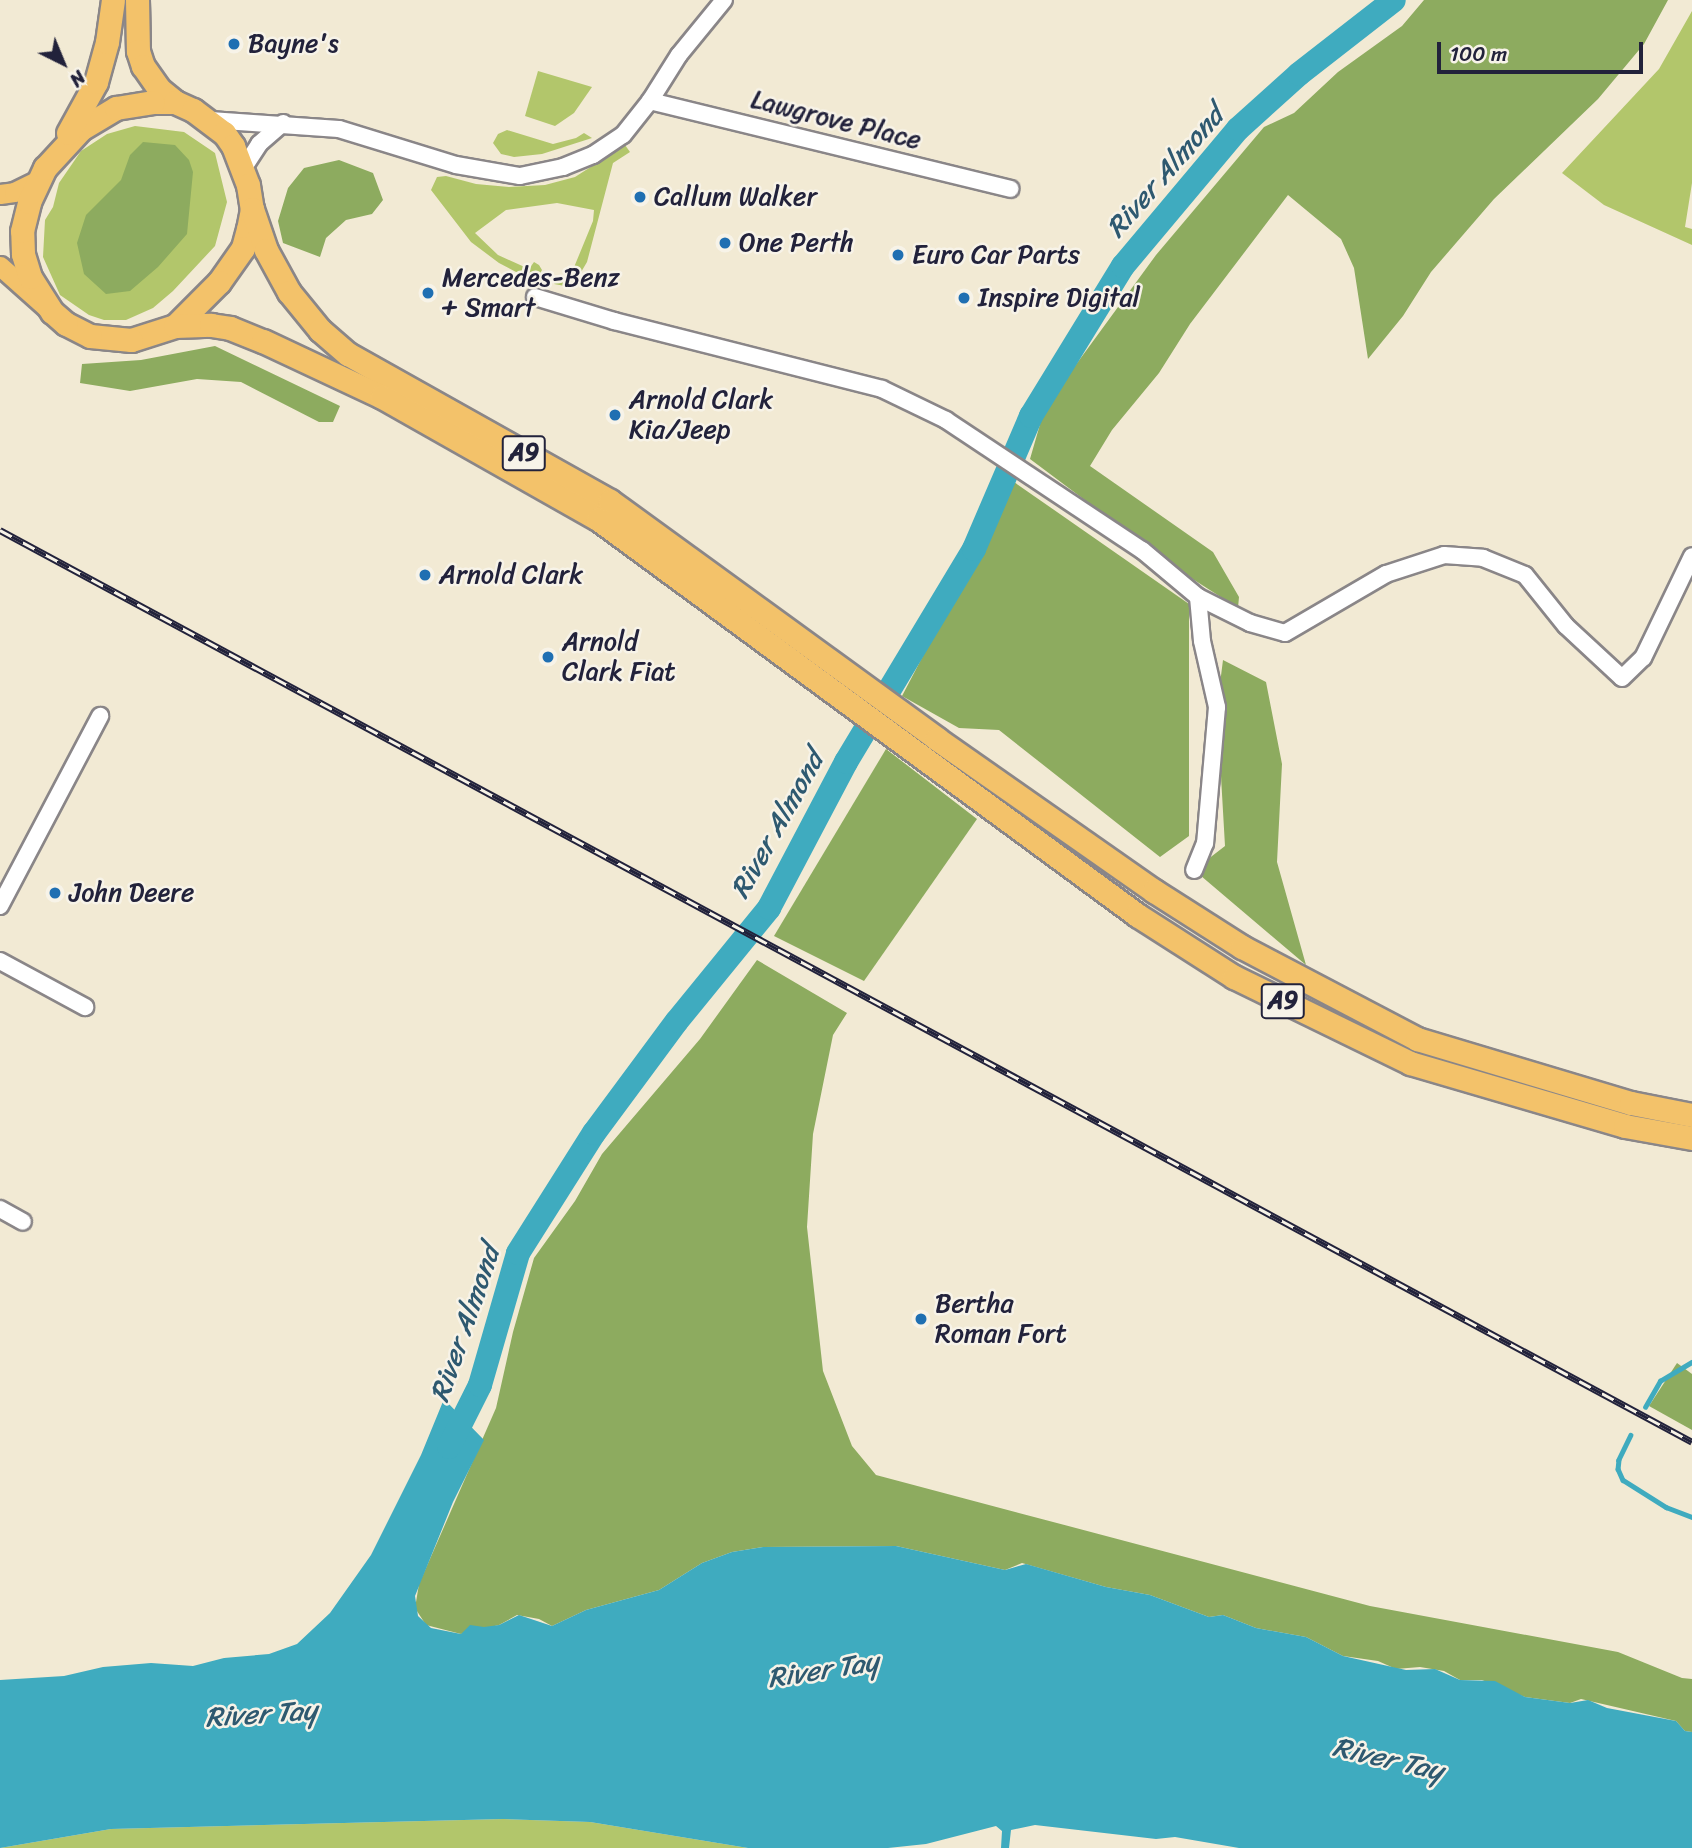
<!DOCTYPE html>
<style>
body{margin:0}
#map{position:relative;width:1692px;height:1848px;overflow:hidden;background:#f2ead4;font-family:Sriracha,sans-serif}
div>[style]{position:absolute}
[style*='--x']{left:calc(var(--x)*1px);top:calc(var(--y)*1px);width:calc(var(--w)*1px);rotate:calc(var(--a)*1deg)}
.green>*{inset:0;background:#b2c66b}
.forest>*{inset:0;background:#8dab5f}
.water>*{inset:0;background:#3fabbf}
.stream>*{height:4.5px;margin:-2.25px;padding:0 2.25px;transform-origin:2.25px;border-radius:2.25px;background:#3fabbf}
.river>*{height:24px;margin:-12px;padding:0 12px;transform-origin:12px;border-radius:12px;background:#3fabbf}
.roads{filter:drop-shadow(2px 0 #8a8688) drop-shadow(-2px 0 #8a8688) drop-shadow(0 2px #8a8688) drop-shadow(0 -2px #8a8688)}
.minor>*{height:16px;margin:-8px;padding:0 8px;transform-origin:8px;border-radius:8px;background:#fff}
.major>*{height:19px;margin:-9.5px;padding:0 9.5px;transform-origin:9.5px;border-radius:9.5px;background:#f3c26a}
.highway>*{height:23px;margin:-11.5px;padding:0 11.5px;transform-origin:11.5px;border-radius:11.5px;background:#f3c26a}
.rail>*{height:7px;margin-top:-3.5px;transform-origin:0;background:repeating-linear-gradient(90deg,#f7f3e8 0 13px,#22223b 0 26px);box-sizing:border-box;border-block:2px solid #22223b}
.dots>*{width:19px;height:19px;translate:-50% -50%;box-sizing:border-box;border:4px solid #f7f3e8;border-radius:50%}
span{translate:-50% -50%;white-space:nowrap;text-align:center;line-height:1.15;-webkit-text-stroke:5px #f7f3e8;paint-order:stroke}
.shield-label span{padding:2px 5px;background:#f7f3e8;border:2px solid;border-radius:5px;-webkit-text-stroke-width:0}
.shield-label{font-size:24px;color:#22223b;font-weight:700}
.poi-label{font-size:26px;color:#22223b}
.left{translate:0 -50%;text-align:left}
.street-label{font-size:26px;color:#22223b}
.water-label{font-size:28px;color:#2e5970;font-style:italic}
.north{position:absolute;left:28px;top:28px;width:70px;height:70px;-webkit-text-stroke:5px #f7f3e8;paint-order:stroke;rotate:137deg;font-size:19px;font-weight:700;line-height:28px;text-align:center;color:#22223b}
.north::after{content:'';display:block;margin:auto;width:24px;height:32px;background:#22223b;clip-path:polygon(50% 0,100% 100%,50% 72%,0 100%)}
.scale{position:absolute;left:1437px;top:42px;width:206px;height:32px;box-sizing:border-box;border:4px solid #22223b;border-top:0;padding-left:9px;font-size:21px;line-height:24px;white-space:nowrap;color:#22223b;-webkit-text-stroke:5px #f7f3e8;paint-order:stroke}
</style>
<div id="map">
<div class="green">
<div style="clip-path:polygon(1692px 11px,1692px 183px,1685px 227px,1692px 229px,1692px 245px,1604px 205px,1562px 173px,1659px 69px)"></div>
<div style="clip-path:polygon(538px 71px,592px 87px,574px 113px,555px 126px,525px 116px)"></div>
<div style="clip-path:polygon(135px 126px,184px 132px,215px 153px,227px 202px,215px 246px,173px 291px,153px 308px,126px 320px,104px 320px,89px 315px,60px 295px,43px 257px,45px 220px,53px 207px,59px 183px,81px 151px,107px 134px)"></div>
<div style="clip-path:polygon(507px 130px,553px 144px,576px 138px,584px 133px,592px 138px,542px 154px,514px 157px,501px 154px,493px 143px,498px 134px)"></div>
<div style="clip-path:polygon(625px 145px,630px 152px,613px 163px,587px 262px,577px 279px,565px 286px,554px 284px,559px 278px,570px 277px,593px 221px,594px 210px,557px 203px,506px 210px,475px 233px,498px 255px,529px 269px,534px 262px,539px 265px,542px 270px,535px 282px,499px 263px,471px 242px,431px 190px,437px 177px,446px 176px,476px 184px,509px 187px,545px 185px,575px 177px)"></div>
<div style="clip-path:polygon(503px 1819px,590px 1822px,748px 1848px,0 1848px,111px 1829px)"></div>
</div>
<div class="forest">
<div style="clip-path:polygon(1424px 0,1668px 0,1644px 44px,1598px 99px,1494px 199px,1431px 272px,1403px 316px,1368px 359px,1354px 268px,1341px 239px,1288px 195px,1190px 324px,1159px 373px,1112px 430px,1090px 466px,1213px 552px,1239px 597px,1238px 608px,1177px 569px,1030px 459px,1045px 407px,1156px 255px,1264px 127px,1294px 113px,1338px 72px,1402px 26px)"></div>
<div style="clip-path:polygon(143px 142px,175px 145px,189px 160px,193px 172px,187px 234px,158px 267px,130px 291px,106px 294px,84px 274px,77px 243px,86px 215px,121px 180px,130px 155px)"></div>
<div style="clip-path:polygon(339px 160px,373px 173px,383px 200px,372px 214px,346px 220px,326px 238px,320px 257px,283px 243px,278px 221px,288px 188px,304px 168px)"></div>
<div style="clip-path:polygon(215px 346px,340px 406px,333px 422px,319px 422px,241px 382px,197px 379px,130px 391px,80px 383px,82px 364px,141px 360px)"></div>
<div style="clip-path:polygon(1014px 482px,1189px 604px,1189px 836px,1160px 857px,999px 730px,959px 728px,902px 696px)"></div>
<div style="clip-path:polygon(1223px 660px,1266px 682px,1282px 764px,1277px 862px,1306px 965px,1194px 870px,1225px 846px,1217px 707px)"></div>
<div style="clip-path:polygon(886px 749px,977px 819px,864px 981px,774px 936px)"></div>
<div style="clip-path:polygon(757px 960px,847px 1013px,833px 1035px,813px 1134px,807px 1227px,823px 1371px,852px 1446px,876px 1475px,1370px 1606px,1618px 1652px,1682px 1678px,1692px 1679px,1692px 1732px,1685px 1731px,1676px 1721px,1581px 1699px,1570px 1703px,1525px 1697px,1482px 1680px,1460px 1680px,1444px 1671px,1420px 1667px,1396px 1669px,1378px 1661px,1343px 1656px,1306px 1637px,1256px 1628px,1223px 1615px,1209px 1617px,1150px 1595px,1106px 1587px,1022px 1563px,1005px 1570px,896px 1546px,763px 1547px,732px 1552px,702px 1563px,659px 1590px,586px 1610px,552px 1626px,539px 1619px,517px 1615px,499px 1625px,461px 1634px,426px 1625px,415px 1608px,419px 1584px,496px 1408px,513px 1332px,534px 1258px,575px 1201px,602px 1154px,700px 1039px)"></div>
<div style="clip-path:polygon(1677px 1363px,1692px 1374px,1692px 1430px,1649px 1406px)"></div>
</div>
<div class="water">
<div style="clip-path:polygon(444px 1399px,484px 1440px,453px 1502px,415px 1596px,418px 1616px,431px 1628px,461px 1634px,470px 1625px,484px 1627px,499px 1625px,519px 1615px,552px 1626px,586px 1610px,659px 1590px,702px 1563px,732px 1552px,763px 1547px,896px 1546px,1005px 1570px,1026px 1564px,1106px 1587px,1150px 1595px,1209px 1617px,1223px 1615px,1256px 1628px,1306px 1637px,1343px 1656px,1406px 1670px,1435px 1669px,1460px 1680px,1495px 1681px,1525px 1697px,1570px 1703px,1588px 1700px,1607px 1708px,1676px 1721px,1685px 1731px,1692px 1732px,1692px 1848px,1239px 1848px,1175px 1837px,1156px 1839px,1035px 1825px,1011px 1830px,1009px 1848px,1001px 1848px,1002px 1831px,996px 1826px,926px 1844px,888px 1848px,748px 1848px,590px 1822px,503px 1819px,111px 1829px,0 1848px,0 1680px,64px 1676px,103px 1667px,151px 1663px,193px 1666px,224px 1658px,269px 1654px,297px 1644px,330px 1613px,371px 1555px,421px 1455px)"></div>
</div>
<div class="stream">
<div style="--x:1645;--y:1407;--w:30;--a:-60"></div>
<div style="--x:1660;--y:1381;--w:37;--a:-31"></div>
<div style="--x:1631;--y:1435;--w:28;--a:116"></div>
<div style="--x:1619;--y:1460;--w:9;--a:96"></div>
<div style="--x:1618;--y:1469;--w:12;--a:66"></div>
<div style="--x:1623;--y:1480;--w:51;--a:32.1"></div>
<div style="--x:1666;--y:1507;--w:28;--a:21"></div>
</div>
<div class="river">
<div style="--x:449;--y:1447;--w:69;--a:-63.4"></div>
<div style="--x:480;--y:1385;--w:137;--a:-73.9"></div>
<div style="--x:518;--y:1253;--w:142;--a:-57.7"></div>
<div style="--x:594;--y:1133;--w:139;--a:-53.5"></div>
<div style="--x:677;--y:1021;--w:146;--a:-50.8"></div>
<div style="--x:769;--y:908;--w:165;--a:-62.2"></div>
<div style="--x:846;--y:762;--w:249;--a:-59"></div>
<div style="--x:974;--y:549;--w:145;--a:-66.8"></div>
<div style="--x:1031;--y:416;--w:176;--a:-58.5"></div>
<div style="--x:1123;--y:266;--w:179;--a:-50"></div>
<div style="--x:1238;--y:129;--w:82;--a:-42"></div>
<div style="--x:1299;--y:74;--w:120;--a:-37.9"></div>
</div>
<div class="roads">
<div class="minor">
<div style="--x:650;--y:101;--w:371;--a:13.7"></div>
<div style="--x:210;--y:120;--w:129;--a:4"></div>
<div style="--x:339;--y:129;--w:122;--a:17.1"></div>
<div style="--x:456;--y:165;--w:65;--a:9.8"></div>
<div style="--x:520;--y:176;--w:44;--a:-11.8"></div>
<div style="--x:563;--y:167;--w:32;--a:-22"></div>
<div style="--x:593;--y:155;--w:36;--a:-34"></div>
<div style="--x:623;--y:135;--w:43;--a:-51.5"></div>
<div style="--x:650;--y:101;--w:54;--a:-57.8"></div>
<div style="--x:679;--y:55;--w:71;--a:-50.7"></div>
<div style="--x:243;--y:169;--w:30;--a:-57"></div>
<div style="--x:259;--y:144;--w:32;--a:-41"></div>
<div style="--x:535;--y:297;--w:83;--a:16.9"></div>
<div style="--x:614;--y:321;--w:276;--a:14.2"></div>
<div style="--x:882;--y:389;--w:71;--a:25.8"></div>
<div style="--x:946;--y:420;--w:235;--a:33.6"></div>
<div style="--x:1142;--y:550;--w:73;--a:40"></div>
<div style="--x:1198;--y:597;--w:44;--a:84.8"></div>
<div style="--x:1202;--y:641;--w:68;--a:77.2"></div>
<div style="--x:1217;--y:707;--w:137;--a:95"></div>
<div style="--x:1205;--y:843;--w:29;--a:112"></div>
<div style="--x:1198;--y:597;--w:58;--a:26.6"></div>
<div style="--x:1250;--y:623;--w:36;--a:16"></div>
<div style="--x:1285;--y:633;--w:117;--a:-30.3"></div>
<div style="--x:1386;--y:574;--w:61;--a:-18.1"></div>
<div style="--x:1444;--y:555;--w:39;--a:4"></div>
<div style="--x:1483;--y:558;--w:45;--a:22"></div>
<div style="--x:1525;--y:575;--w:65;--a:51.2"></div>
<div style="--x:1566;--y:626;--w:76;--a:42.9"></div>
<div style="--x:1622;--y:678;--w:29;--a:-44"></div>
<div style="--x:1643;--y:658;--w:113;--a:-64.3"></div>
<div style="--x:0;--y:906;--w:215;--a:-62.2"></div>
<div style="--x:0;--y:961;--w:97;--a:28.4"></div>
<div style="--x:0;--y:1209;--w:26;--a:29"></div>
</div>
<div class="major">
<div style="--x:0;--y:194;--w:14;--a:-8"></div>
<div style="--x:14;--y:192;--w:25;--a:-26"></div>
<div style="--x:0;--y:266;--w:62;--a:41.7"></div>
</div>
<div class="highway">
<div style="--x:137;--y:0;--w:51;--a:88.9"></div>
<div style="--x:138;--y:51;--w:16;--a:72"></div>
<div style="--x:143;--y:66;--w:28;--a:55"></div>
<div style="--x:159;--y:89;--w:21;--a:39"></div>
<div style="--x:153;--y:102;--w:22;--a:0"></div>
<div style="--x:175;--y:102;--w:20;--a:24"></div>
<div style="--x:193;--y:110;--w:39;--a:37"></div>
<div style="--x:224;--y:133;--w:16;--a:55"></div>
<div style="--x:233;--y:146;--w:42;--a:69"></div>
<div style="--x:248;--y:185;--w:24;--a:81"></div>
<div style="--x:252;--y:209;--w:20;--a:101"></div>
<div style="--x:248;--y:229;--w:20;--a:105"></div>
<div style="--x:243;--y:248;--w:42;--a:125.2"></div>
<div style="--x:219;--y:282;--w:62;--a:135"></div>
<div style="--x:175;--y:326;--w:46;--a:162.3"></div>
<div style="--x:131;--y:340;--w:41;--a:-174.4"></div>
<div style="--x:90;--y:336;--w:27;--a:-153"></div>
<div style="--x:66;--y:324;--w:18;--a:-139"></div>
<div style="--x:52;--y:312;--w:41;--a:-122.2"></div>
<div style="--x:30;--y:277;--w:24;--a:-107"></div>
<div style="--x:23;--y:254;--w:23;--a:-92"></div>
<div style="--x:22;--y:231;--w:30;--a:-76"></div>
<div style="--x:29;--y:202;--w:38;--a:-65"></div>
<div style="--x:45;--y:168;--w:53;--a:-47.3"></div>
<div style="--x:81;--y:129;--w:41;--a:-31"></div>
<div style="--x:116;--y:108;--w:37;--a:-9"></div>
<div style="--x:68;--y:133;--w:58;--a:-61.2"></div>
<div style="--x:96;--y:82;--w:41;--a:-74.6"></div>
<div style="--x:107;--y:42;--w:42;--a:-81.9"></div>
<div style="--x:252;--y:209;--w:43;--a:71.1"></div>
<div style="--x:266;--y:250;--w:48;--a:61.3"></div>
<div style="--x:289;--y:292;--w:49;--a:50.8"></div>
<div style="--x:320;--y:330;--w:37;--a:41"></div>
<div style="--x:348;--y:354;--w:300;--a:29.3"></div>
<div style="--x:610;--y:501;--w:404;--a:36"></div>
<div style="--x:937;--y:739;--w:265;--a:35"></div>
<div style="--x:1154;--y:891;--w:104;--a:32.5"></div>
<div style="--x:1242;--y:947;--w:198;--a:27.7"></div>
<div style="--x:1417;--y:1039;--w:223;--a:16.7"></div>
<div style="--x:1631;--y:1103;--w:62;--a:11.1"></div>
<div style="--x:175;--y:326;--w:36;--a:-2"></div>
<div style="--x:211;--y:325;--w:19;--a:9"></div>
<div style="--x:230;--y:328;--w:35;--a:22"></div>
<div style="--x:263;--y:341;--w:132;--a:25.2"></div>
<div style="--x:382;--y:397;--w:248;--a:29.5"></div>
<div style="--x:598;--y:519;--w:669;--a:36.3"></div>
<div style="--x:1137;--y:915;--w:115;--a:32.6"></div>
<div style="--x:1234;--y:977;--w:196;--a:26"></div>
<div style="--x:1410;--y:1063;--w:224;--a:16.3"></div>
<div style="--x:1625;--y:1126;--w:68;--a:10.2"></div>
</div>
</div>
<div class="rail">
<div style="--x:0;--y:530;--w:1922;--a:28.32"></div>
</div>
<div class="dots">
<div style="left:234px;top:44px;background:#1f6fb2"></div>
<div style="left:640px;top:197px;background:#1f6fb2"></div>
<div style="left:725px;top:243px;background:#1f6fb2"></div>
<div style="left:898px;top:255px;background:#1f6fb2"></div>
<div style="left:428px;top:293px;background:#1f6fb2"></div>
<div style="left:964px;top:298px;background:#1f6fb2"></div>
<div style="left:615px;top:415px;background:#1f6fb2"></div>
<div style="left:425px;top:575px;background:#1f6fb2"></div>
<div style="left:548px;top:657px;background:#1f6fb2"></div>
<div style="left:55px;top:893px;background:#1f6fb2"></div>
<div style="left:921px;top:1319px;background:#1f6fb2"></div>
</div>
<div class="shield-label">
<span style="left:524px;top:453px">A9</span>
<span style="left:1283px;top:1001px">A9</span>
</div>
<div class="poi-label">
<span class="left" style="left:248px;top:44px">Bayne's</span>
<span class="left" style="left:654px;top:197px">Callum Walker</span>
<span class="left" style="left:739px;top:243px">One Perth</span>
<span class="left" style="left:912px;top:255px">Euro Car Parts</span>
<span class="left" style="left:442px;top:293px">Mercedes-Benz<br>+ Smart</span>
<span class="left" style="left:978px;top:298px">Inspire Digital</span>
<span class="left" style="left:629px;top:415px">Arnold Clark<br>Kia/Jeep</span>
<span class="left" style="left:439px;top:575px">Arnold Clark</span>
<span class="left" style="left:562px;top:657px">Arnold<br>Clark Fiat</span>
<span class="left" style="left:69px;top:893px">John Deere</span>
<span class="left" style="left:935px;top:1319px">Bertha<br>Roman Fort</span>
</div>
<div class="street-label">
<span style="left:836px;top:120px;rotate:14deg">Lawgrove Place</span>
</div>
<div class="water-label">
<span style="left:1165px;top:172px;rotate:-49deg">River Almond</span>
<span style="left:777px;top:825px;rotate:-61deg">River Almond</span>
<span style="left:465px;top:1324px;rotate:-71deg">River Almond</span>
<span style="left:823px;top:1670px;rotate:-9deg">River Tay</span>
<span style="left:261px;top:1714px;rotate:-4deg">River Tay</span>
<span style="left:1388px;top:1759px;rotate:13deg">River Tay</span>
</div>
<div class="north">N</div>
<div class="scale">100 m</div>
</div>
